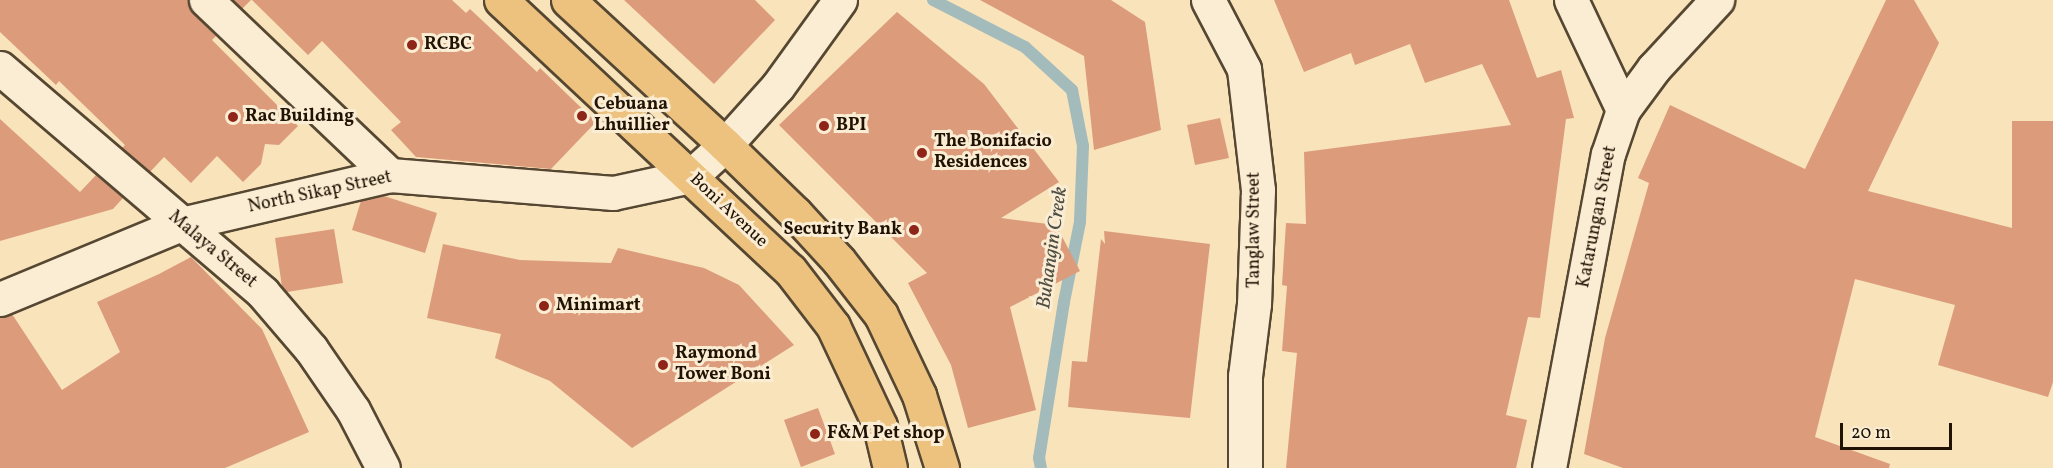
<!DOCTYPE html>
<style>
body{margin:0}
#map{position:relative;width:2053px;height:468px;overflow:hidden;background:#f8e3bb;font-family:Vollkorn,serif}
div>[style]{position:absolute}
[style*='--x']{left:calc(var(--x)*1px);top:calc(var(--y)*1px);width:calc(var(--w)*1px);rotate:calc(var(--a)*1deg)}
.stream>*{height:12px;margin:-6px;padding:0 6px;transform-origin:6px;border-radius:6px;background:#a4bbbc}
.building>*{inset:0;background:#dc9c7b}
.roads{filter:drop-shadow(2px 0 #564732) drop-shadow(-2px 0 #564732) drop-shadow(0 2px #564732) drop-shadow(0 -2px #564732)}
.minor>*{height:33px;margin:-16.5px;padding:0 16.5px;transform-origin:16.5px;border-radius:16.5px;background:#faedd3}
.major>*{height:33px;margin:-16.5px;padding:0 16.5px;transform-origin:16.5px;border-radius:16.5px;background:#ecc27e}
.dots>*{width:16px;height:16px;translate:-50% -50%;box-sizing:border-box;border:3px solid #faedd3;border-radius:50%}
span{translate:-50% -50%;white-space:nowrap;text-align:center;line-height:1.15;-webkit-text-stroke:6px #faedd3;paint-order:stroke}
.poi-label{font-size:18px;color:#201304;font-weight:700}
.left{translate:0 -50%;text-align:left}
.right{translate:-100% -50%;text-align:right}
.street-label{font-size:18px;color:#201304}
.water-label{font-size:20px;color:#4e4e44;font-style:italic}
.scale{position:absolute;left:1840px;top:423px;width:112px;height:27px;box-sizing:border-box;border:3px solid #201304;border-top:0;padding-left:8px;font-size:18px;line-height:21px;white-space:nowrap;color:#201304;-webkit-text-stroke:4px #faedd3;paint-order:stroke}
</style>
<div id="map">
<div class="stream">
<div style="--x:933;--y:0;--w:103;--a:27.1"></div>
<div style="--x:1025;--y:47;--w:64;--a:42.5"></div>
<div style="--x:1072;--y:90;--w:57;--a:78.9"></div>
<div style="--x:1083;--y:146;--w:76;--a:92.3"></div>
<div style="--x:1080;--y:222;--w:82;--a:101.3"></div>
<div style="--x:1064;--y:302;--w:158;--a:99.1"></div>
<div style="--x:1039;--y:458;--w:10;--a:79"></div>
</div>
<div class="building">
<div style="clip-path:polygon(0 0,188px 0,193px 13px,216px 36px,212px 40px,298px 126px,279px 145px,265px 144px,261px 164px,243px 182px,217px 156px,191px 183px,164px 157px,150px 172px,122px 148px,125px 145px,59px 81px,56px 85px,0 32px)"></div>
<div style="clip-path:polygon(233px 0,251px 0,242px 9px)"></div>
<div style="clip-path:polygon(252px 0,452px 0,466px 13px,470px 9px,537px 72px,540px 68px,596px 122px,551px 169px,416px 157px,391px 130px,401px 122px,322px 41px,308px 55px)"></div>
<div style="clip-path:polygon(624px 0,755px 0,775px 20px,714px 84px)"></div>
<div style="clip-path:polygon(980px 0,1111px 0,1145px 22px,1161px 130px,1094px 150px,1084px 56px)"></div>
<div style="clip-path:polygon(1274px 0,1509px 0,1537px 78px,1561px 70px,1574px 118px,1566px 119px,1540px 318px,1528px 317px,1506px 415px,1527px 420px,1516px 468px,1286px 468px,1297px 353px,1282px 351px,1287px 286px,1282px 285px,1286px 223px,1306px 224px,1304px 152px,1511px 125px,1482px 64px,1425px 83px,1410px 44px,1355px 65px,1351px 53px,1304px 72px)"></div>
<div style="clip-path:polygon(1886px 0,1914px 0,1939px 43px,1868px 191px,2012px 228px,2012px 121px,2053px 121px,2053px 382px,2048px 397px,1938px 365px,1955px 305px,1855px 279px,1815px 437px,1890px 464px,1889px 468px,1623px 468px,1584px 454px,1605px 338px,1649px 183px,1638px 178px,1670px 105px,1805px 169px)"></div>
<div style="clip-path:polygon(897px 12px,984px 84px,1059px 182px,1001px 218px,1056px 225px,1080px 271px,1010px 307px,1036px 410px,968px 428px,951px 365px,908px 283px,927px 273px,779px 125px)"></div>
<div style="clip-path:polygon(1220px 118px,1229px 158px,1195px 165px,1187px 125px)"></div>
<div style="clip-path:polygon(0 119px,80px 192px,96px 175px,123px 198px,113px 209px,0 241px)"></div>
<div style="clip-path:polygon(384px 196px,437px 213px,425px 253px,352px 230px,361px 201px)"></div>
<div style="clip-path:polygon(334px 229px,343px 283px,287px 292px,282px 287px,275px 238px)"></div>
<div style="clip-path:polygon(1104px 231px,1210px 244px,1190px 418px,1068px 407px,1072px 361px,1087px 362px,1101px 239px,1105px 244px)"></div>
<div style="clip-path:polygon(443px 244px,520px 260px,611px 263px,618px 248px,704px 268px,739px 285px,794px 345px,632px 448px,550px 381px,495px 358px,501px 334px,427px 318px)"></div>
<div style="clip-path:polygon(191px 257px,262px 329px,309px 432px,225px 468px,0 468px,0 317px,12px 314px,62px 390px,120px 352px,97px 302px,159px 274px)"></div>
<div style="clip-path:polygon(818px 408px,835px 454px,801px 467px,784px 420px)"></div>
</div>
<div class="roads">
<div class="minor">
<div style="--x:206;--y:0;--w:254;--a:43.6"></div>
<div style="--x:1208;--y:0;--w:78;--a:62.4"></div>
<div style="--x:1244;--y:69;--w:122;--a:83.4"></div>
<div style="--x:1258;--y:190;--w:114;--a:92"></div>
<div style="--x:1254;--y:304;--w:73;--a:97.1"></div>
<div style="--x:1245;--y:376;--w:92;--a:90"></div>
<div style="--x:1571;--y:0;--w:122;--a:64.7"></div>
<div style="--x:0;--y:68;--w:346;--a:40.5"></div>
<div style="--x:263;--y:293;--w:74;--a:49.4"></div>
<div style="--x:311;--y:349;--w:74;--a:55.5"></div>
<div style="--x:353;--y:410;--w:65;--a:62.7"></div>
<div style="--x:0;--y:299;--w:196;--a:-22.5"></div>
<div style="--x:181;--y:224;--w:215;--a:-13.2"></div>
<div style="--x:390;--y:175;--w:224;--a:4.6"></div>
<div style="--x:613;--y:193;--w:80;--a:-12.3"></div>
<div style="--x:691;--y:176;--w:46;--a:-42.4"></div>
<div style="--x:725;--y:145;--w:79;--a:-48.1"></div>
<div style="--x:778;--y:86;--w:106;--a:-54.2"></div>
<div style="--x:1549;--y:468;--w:319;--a:-79.4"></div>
<div style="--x:1608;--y:154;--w:46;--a:-71.2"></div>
<div style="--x:1623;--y:110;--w:52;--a:-53.6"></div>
<div style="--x:1654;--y:68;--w:93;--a:-47.2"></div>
</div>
<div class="major">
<div style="--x:501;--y:0;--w:396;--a:43.1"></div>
<div style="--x:790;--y:270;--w:71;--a:52.5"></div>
<div style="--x:833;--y:326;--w:110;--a:64.8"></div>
<div style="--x:880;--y:426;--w:43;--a:76.6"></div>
<div style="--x:568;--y:0;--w:214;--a:42.7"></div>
<div style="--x:725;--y:145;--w:98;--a:44.2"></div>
<div style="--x:795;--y:213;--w:65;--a:47.5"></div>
<div style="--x:839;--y:261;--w:68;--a:52.1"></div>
<div style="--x:881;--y:315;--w:89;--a:64.6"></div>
<div style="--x:919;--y:395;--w:77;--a:72.5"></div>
</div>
</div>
<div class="dots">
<div style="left:412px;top:45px;background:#8f2418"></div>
<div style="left:582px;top:116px;background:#8f2418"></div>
<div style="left:233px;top:117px;background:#8f2418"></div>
<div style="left:824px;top:126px;background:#8f2418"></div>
<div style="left:922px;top:153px;background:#8f2418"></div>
<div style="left:914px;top:230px;background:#8f2418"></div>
<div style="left:544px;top:306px;background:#8f2418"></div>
<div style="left:663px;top:365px;background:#8f2418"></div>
<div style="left:815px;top:434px;background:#8f2418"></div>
</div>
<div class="poi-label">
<span class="left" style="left:424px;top:45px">RCBC</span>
<span class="left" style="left:594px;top:116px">Cebuana<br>Lhuillier</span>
<span class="left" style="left:245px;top:117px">Rac Building</span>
<span class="left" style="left:836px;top:126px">BPI</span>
<span class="left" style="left:934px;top:153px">The Bonifacio<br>Residences</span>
<span class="right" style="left:902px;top:230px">Security Bank</span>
<span class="left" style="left:556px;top:306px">Minimart</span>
<span class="left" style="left:675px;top:365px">Raymond<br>Tower Boni</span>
<span class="left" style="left:827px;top:434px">F&amp;M Pet shop</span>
</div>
<div class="street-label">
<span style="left:320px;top:193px;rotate:-12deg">North Sikap Street</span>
<span style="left:728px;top:211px;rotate:43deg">Boni Avenue</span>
<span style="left:1598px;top:217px;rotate:-79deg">Katarungan Street</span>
<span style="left:1255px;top:230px;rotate:-90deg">Tanglaw Street</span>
<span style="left:212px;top:250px;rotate:40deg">Malaya Street</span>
</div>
<div class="water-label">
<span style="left:1053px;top:248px;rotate:-82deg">Buhangin Creek</span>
</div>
<div class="scale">20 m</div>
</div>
